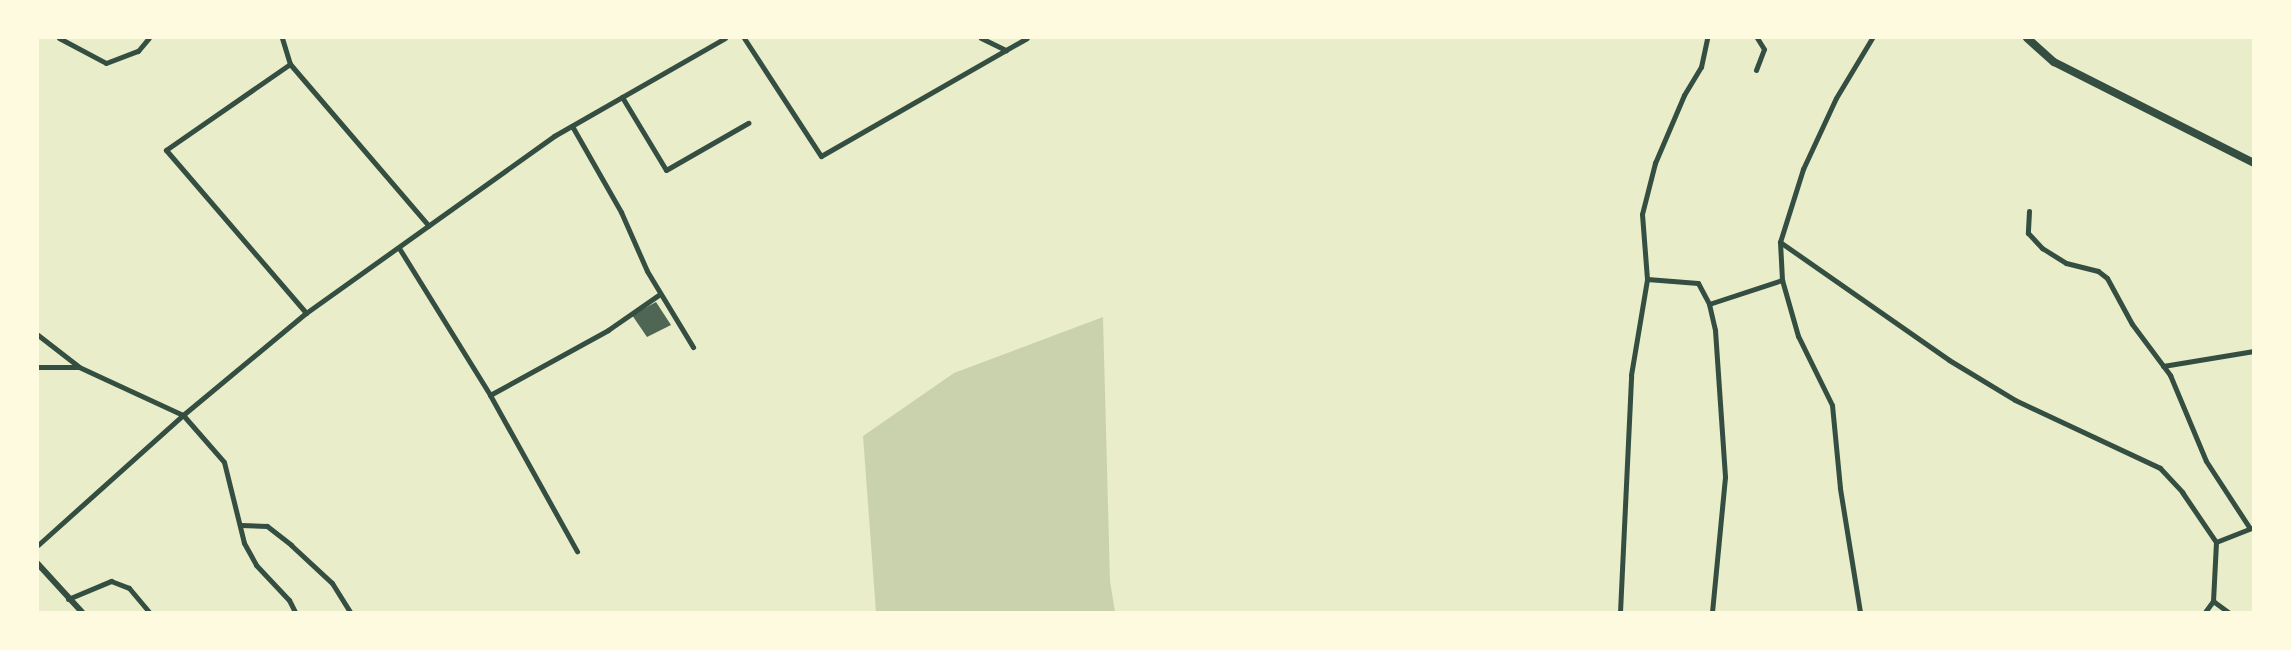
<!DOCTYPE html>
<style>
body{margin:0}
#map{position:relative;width:2291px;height:650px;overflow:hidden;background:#e9edc9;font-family:"Libre Baskerville",serif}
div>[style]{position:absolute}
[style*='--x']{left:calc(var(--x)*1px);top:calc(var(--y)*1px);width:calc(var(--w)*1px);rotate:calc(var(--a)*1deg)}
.green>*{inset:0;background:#cad2ad}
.building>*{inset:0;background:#4f6655}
.minor>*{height:5px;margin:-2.5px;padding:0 2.5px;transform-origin:2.5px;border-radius:2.5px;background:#344e41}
.tertiary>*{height:6px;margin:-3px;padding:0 3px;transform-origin:3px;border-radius:3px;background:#344e41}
.secondary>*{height:8px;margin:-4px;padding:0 4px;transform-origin:4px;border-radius:4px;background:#344e41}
span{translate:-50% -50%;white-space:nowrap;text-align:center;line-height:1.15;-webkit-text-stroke:6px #fefae0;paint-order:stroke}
.frame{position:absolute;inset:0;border:39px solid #fefae0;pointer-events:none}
</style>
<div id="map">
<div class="green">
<div style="clip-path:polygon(1103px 317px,1110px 581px,1115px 612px,876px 612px,863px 436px,954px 373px)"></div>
</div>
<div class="building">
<div style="clip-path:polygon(656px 302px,671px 325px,647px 337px,632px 315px)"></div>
</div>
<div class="minor">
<div style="--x:59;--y:38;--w:53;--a:28"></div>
<div style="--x:106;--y:63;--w:34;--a:-21"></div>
<div style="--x:138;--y:51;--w:17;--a:-50"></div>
<div style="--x:282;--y:38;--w:27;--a:73"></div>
<div style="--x:290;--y:64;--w:213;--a:49.4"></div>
<div style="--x:744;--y:38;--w:141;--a:56.9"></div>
<div style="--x:821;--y:156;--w:237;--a:-29.8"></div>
<div style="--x:981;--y:38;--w:28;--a:26"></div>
<div style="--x:290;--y:64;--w:151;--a:145.3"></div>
<div style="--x:166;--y:150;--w:215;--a:49.3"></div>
<div style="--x:1756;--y:70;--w:22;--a:-69"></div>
<div style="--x:1764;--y:49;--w:13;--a:-122"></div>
<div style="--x:622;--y:97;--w:85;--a:58.9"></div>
<div style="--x:666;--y:170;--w:95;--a:-29.8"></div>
<div style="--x:572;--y:126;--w:99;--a:60.3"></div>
<div style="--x:621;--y:212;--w:64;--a:66.2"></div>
<div style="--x:647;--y:271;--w:89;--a:58.8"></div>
<div style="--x:2029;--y:211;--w:22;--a:93"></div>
<div style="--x:2028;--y:233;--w:21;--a:47"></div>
<div style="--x:2042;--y:248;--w:28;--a:32"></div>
<div style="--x:2066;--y:263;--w:33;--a:14"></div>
<div style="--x:2098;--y:271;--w:11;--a:38"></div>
<div style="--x:2107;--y:278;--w:52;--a:61.5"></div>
<div style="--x:2132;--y:324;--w:64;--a:53.3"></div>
<div style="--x:2170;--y:375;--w:93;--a:67.3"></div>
<div style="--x:2206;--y:461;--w:79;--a:56.9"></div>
<div style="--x:1780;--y:242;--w:206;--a:34.9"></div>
<div style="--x:1949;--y:360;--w:77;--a:31.2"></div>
<div style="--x:2015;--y:400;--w:160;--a:25.1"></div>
<div style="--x:2160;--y:468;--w:33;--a:47"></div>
<div style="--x:2182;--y:492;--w:60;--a:55.8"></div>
<div style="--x:2216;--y:542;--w:59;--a:92.9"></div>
<div style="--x:2213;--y:601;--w:19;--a:36"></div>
<div style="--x:399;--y:248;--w:173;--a:58.2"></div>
<div style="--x:490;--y:395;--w:179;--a:60.9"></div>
<div style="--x:1647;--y:279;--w:51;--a:4.5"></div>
<div style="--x:1698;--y:283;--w:24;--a:62"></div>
<div style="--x:1709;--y:304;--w:27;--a:77"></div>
<div style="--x:1715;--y:330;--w:147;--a:86.1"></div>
<div style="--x:1725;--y:477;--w:136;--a:95.5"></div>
<div style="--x:1709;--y:304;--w:77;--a:-18.2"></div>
<div style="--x:38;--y:335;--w:51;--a:37.8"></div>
<div style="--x:2163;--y:366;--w:92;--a:-9.4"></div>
<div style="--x:38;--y:367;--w:41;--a:0"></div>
<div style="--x:79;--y:367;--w:115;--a:24.8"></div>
<div style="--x:183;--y:415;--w:62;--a:48.9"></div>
<div style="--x:224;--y:462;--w:83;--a:76.1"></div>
<div style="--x:244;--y:543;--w:25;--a:61"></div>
<div style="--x:256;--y:565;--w:48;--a:46.7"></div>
<div style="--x:289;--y:600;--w:13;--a:63"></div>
<div style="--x:490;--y:395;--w:135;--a:-28.8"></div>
<div style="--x:608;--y:330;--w:63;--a:-34.7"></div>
<div style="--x:241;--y:525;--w:26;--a:2"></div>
<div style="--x:267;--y:526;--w:31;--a:38"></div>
<div style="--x:291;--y:545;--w:56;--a:42.8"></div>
<div style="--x:332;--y:583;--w:34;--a:58"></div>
<div style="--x:2216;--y:542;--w:41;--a:-21.5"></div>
<div style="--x:38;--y:545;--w:195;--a:-41.9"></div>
<div style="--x:183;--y:415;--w:160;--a:-39.7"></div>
<div style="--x:306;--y:313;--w:305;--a:-35.5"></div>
<div style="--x:554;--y:136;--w:197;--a:-29.8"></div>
<div style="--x:68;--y:599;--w:47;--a:-22.7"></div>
<div style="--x:111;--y:581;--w:19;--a:21"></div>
<div style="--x:129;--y:588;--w:31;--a:50"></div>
<div style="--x:1620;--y:612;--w:237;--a:-87.3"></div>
<div style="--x:1631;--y:375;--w:97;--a:-80.5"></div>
<div style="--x:1647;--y:279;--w:65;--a:-94.4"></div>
<div style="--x:1642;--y:214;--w:53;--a:-75.7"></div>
<div style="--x:1655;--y:163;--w:74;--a:-66.9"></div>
<div style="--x:1684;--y:95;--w:33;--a:-59"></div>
<div style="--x:1701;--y:67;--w:30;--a:-78"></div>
<div style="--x:1860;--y:612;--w:126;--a:-99.2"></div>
<div style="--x:1840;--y:488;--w:83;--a:-95.5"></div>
<div style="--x:1832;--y:405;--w:77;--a:-116.2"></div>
<div style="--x:1798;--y:336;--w:58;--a:-105.9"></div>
<div style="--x:1782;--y:280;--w:38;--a:-93"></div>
<div style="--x:1780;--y:242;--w:77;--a:-72.5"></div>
<div style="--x:1803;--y:169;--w:78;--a:-65.1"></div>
<div style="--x:1836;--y:98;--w:70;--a:-59"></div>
<div style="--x:2205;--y:612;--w:14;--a:-54"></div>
</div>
<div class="tertiary">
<div style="--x:38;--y:564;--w:65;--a:47.5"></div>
</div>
<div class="secondary">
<div style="--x:2027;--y:38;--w:36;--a:42"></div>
<div style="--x:2054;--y:62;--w:224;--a:26.8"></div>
</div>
<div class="frame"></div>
</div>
